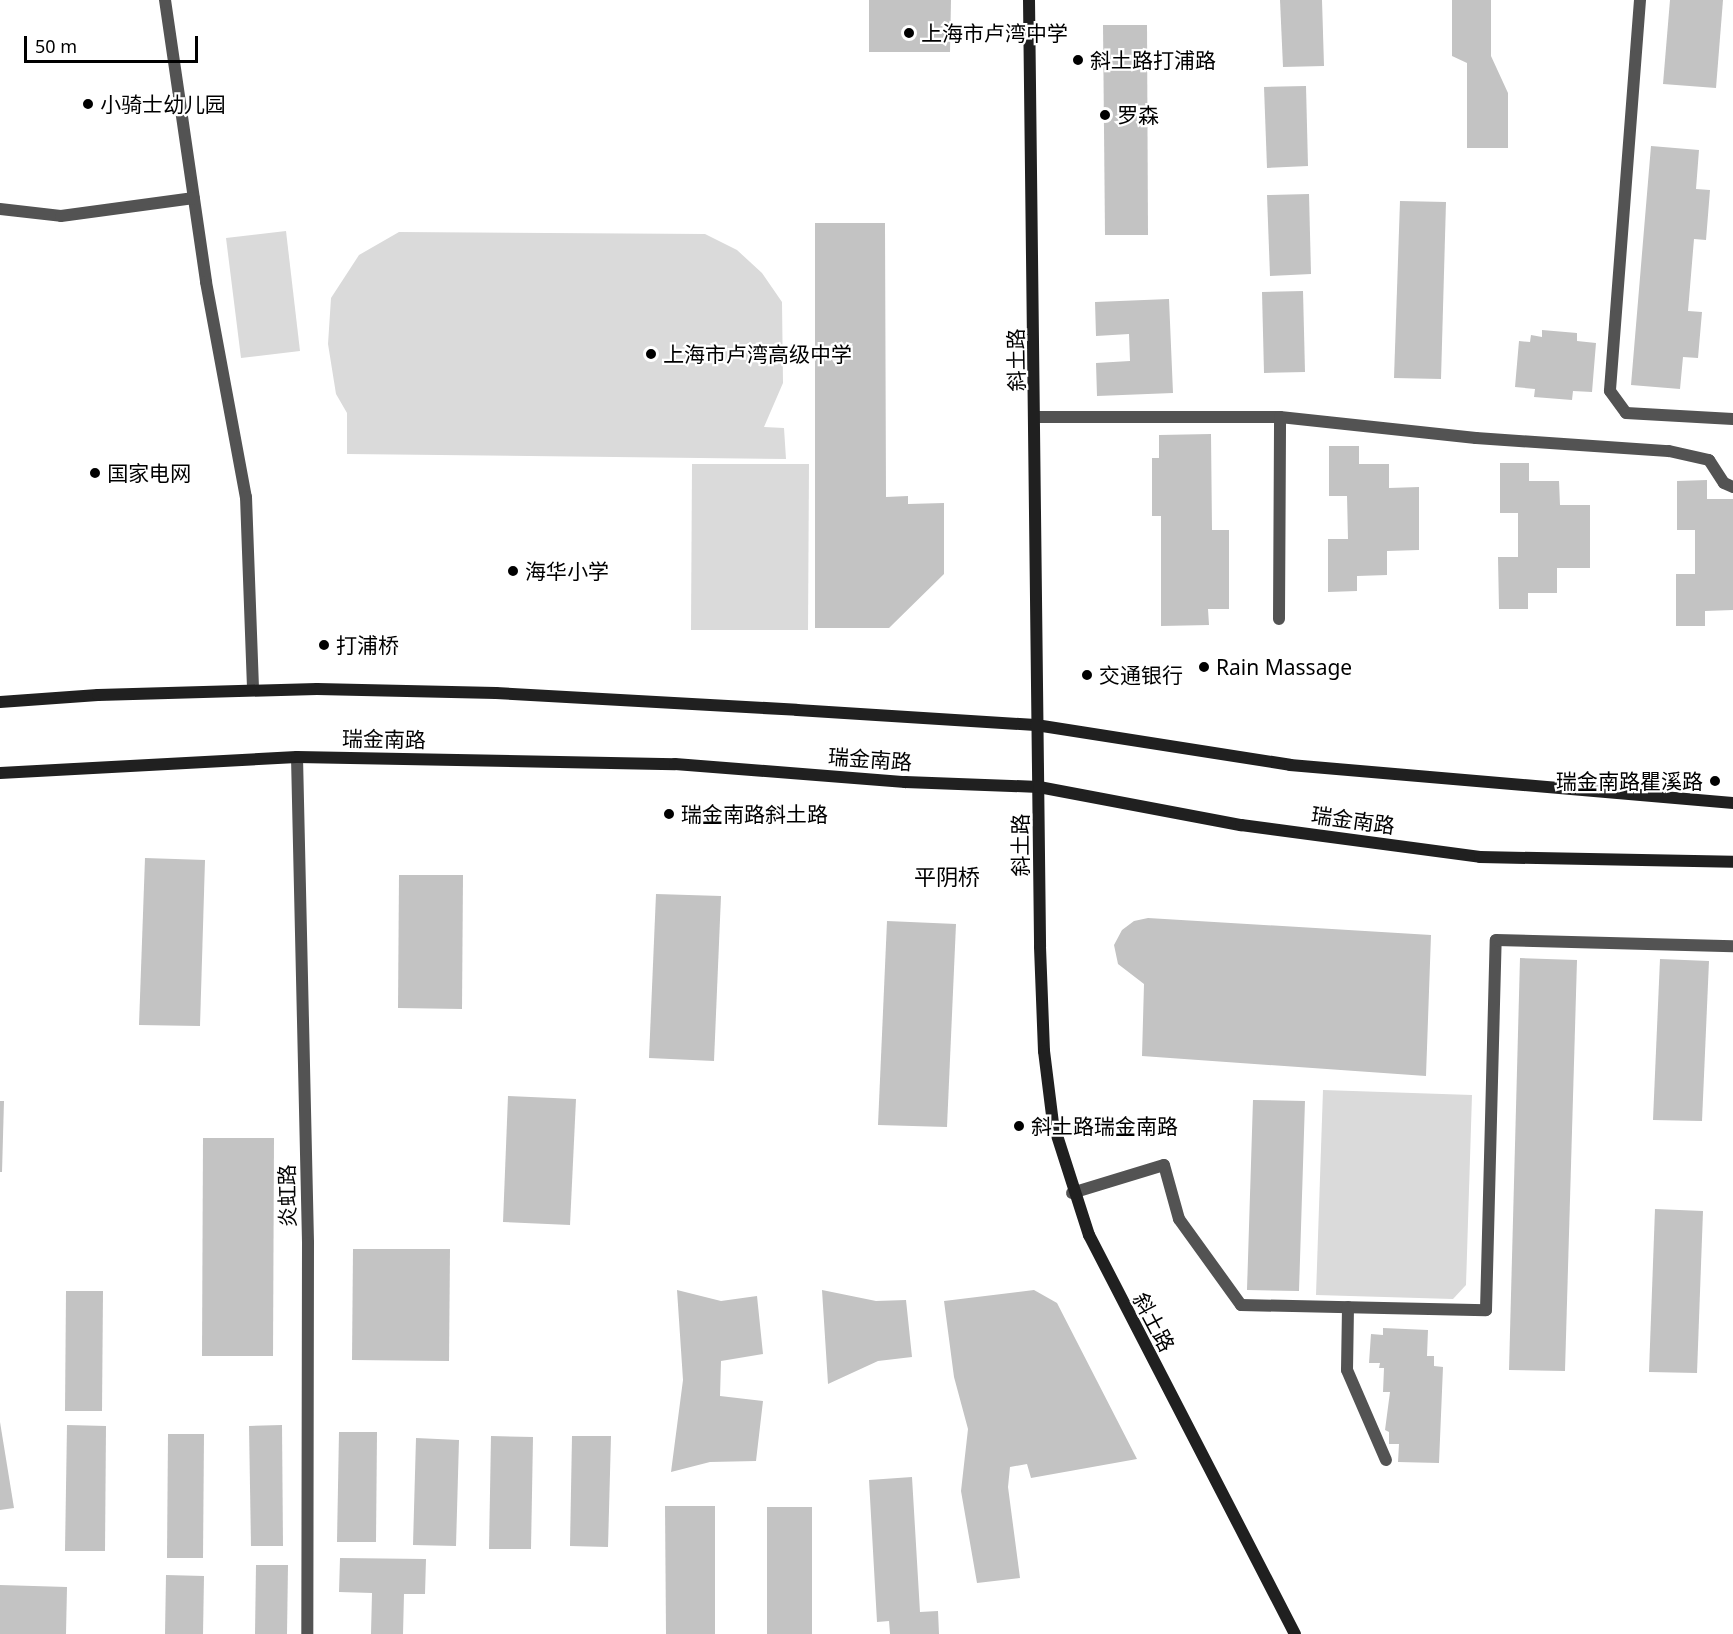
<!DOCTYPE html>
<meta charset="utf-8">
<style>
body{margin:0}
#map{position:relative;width:1733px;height:1634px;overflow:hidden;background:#fff;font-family:"Noto Sans","Noto Sans SC",sans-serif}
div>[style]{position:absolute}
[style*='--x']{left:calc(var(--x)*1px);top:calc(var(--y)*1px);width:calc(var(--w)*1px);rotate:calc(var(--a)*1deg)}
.green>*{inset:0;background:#dadada}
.building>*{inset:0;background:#c3c3c3}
.service>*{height:12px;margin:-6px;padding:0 6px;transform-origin:6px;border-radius:6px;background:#535353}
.minor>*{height:12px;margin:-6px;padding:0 6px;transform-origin:6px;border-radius:6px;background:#535353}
.secondary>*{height:12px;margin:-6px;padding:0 6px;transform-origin:6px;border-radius:6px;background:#202020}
.dots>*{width:16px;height:16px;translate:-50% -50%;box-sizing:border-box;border:3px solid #fff;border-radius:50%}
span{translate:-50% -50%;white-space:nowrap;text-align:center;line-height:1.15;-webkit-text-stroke:4.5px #fff;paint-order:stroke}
.poi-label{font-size:21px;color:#000}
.left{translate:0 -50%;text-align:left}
.right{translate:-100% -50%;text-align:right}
.street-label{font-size:21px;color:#000}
.neighbourhood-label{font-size:22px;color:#000}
.scale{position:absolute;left:24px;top:36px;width:174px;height:27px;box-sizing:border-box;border:3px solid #000;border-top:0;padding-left:8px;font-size:18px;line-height:21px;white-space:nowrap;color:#000;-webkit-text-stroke:4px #fff;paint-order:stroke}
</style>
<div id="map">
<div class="green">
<div style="clip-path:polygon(286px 231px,300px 351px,241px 358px,226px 238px)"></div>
<div style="clip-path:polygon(399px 232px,705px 234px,737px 250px,762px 273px,782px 302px,783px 383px,764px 427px,784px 428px,786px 459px,347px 454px,347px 413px,336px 394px,328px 344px,331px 298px,359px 255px)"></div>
<div style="clip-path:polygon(692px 464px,809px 464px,808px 630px,691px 630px)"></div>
<div style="clip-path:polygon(1323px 1090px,1472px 1095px,1466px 1285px,1453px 1299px,1316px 1295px)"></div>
</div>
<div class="building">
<div style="clip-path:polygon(869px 0,951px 0,950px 52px,869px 52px)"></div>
<div style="clip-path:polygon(1280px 0,1322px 0,1324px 66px,1283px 67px)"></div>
<div style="clip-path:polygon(1452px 0,1491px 0,1491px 56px,1508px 93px,1508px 148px,1467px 148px,1467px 63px,1452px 56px)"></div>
<div style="clip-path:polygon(1670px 0,1723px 0,1716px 88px,1663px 84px)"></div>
<div style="clip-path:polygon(1103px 25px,1147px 25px,1148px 235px,1105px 235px)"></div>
<div style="clip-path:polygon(1306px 86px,1308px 166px,1267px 168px,1264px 87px)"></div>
<div style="clip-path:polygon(1651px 146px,1699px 150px,1696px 189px,1710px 190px,1706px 240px,1694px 239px,1688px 311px,1702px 312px,1698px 358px,1683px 357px,1680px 389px,1631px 385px)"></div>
<div style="clip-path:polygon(1309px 194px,1311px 274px,1270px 276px,1267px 195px)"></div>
<div style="clip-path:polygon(1400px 201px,1446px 202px,1441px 379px,1394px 378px)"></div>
<div style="clip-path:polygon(815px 223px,885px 223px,886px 497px,908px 496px,908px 504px,944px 503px,944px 574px,889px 628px,815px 628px)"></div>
<div style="clip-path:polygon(1303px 291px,1305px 372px,1264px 373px,1262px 292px)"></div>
<div style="clip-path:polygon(1169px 299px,1173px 393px,1097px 396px,1096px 363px,1130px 361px,1129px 334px,1096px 336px,1095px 302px)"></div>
<div style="clip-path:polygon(1542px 330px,1577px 333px,1577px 341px,1596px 343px,1592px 392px,1573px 391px,1572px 400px,1534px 397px,1535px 389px,1515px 387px,1519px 341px,1530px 342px,1531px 335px,1542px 337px)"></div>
<div style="clip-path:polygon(1211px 434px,1212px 530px,1229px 530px,1229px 609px,1208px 609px,1209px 625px,1161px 626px,1161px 516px,1152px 516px,1152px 458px,1159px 458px,1159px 435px)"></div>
<div style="clip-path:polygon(1329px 446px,1359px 446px,1359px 464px,1389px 464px,1389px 488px,1419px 487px,1419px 550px,1387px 551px,1387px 575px,1357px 576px,1357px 591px,1328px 592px,1328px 539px,1348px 539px,1347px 496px,1329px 496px)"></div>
<div style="clip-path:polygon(1500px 463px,1529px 463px,1529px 481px,1559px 481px,1560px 505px,1590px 505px,1590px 568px,1557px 568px,1557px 593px,1528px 593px,1528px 609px,1499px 609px,1498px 557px,1518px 557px,1518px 513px,1500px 513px)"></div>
<div style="clip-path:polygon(1707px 480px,1707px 499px,1733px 499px,1733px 610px,1705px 611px,1705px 626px,1676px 626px,1676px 574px,1695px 574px,1695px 530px,1677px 530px,1677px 481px)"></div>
<div style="clip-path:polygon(145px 858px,205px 860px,200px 1026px,139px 1025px)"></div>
<div style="clip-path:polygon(399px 875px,463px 875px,462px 1009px,398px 1008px)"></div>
<div style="clip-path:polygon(656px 894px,721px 896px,714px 1061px,649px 1058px)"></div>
<div style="clip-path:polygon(1148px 918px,1431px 935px,1426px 1076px,1142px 1056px,1144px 984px,1118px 964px,1114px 945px,1122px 930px,1134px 921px)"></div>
<div style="clip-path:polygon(887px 921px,956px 924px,947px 1127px,878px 1125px)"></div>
<div style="clip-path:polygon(1520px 958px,1577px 960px,1565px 1371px,1509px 1370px)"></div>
<div style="clip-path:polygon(1660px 959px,1709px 961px,1702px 1121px,1653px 1120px)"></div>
<div style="clip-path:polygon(508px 1096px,576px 1099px,570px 1225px,503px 1222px)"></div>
<div style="clip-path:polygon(1253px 1100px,1305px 1101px,1299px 1291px,1247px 1290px)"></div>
<div style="clip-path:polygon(0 1101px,4px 1101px,2px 1172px,0 1172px)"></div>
<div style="clip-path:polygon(203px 1138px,274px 1138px,273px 1356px,202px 1356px)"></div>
<div style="clip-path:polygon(1655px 1209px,1703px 1211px,1697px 1373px,1649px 1372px)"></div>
<div style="clip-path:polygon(353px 1249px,450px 1249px,449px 1361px,352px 1360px)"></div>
<div style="clip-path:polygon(677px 1290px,721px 1301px,757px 1296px,763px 1354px,721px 1361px,720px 1396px,763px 1401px,756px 1461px,710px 1462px,671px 1472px,683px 1380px)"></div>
<div style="clip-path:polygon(822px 1290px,876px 1301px,906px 1300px,912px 1357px,878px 1361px,828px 1384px)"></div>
<div style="clip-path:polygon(1034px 1290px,1057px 1303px,1137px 1459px,1031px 1478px,1027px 1464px,1010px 1467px,1008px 1487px,1020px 1578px,977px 1583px,961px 1491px,968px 1429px,954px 1377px,944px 1301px)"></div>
<div style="clip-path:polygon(66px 1291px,103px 1291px,102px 1411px,65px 1411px)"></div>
<div style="clip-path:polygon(1383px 1328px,1428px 1330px,1427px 1356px,1434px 1356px,1434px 1366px,1443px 1367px,1439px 1463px,1398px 1462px,1399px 1444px,1389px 1444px,1389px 1432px,1385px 1430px,1390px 1392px,1383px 1392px,1384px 1368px,1379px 1368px,1380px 1363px,1369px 1363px,1371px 1334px,1383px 1335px)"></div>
<div style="clip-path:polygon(0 1422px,14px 1508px,0 1510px)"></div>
<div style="clip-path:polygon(67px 1425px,106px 1426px,105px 1551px,65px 1551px)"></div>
<div style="clip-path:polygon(282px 1425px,283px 1546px,251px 1546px,249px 1426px)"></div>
<div style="clip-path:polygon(339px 1432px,377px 1432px,376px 1542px,337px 1542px)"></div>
<div style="clip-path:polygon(168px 1434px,204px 1434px,203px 1558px,167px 1558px)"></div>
<div style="clip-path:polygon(491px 1436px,533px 1437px,531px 1549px,489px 1549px)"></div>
<div style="clip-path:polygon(572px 1436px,611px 1436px,608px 1547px,570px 1546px)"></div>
<div style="clip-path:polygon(416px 1438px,459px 1440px,456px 1546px,413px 1545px)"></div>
<div style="clip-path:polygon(912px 1477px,920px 1612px,938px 1611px,939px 1634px,890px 1634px,889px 1621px,877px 1622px,869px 1480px)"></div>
<div style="clip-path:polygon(665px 1506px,715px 1506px,715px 1634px,666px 1634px)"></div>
<div style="clip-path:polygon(767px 1507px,812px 1507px,812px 1634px,767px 1634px)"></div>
<div style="clip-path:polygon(340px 1558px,426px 1559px,425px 1594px,404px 1594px,403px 1634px,371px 1634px,372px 1593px,339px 1592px)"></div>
<div style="clip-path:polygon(256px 1565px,288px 1565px,287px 1634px,255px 1634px)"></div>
<div style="clip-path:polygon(166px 1575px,204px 1576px,203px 1634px,165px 1634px)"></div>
<div style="clip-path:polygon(0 1585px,67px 1587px,66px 1634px,0 1634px)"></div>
</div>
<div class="service">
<div style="--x:165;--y:0;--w:285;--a:81.7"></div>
<div style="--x:206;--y:282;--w:219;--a:79.5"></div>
<div style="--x:246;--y:497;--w:193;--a:87.9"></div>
<div style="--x:1640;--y:0;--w:392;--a:94.4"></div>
<div style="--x:1610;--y:391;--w:27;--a:54"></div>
<div style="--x:1626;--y:413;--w:107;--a:3.2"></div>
<div style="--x:0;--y:209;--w:61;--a:6.5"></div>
<div style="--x:61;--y:216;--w:134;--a:-7.7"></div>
<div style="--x:1036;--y:417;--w:244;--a:0"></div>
<div style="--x:1280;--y:417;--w:197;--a:6.1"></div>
<div style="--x:1476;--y:438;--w:193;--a:3.9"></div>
<div style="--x:1669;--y:451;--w:41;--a:12.7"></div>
<div style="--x:1709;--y:460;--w:27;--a:57"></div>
<div style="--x:1724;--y:483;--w:10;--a:24"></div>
<div style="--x:1279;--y:619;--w:202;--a:-89.7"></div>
<div style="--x:1072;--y:1193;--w:96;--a:-16.9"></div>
<div style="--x:1164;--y:1165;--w:56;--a:74.5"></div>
<div style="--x:1179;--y:1219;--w:106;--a:54.2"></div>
<div style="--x:1241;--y:1305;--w:245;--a:1.2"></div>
<div style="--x:1486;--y:1310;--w:370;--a:-88.5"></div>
<div style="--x:1496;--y:940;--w:237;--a:1.5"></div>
<div style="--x:1348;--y:1307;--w:63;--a:90.9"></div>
<div style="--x:1347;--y:1370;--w:98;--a:66.6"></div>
</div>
<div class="minor">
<div style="--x:297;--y:757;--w:486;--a:88.7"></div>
<div style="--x:308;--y:1243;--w:391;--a:90.1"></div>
</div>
<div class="secondary">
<div style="--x:1029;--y:0;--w:947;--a:89.33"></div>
<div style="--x:1040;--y:947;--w:104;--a:87.8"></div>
<div style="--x:1044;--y:1051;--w:73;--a:82.9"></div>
<div style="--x:1053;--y:1123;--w:118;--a:72.2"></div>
<div style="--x:1089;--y:1235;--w:449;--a:62.7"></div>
<div style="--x:0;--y:702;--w:98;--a:-4.1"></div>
<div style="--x:98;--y:695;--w:219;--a:-1.6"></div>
<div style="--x:317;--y:689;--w:179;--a:1.3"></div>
<div style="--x:496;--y:693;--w:301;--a:3.2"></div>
<div style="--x:797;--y:710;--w:239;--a:3.6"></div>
<div style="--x:1036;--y:725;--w:257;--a:8.9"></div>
<div style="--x:1290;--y:765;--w:445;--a:4.9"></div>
<div style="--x:0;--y:773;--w:297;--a:-3.1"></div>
<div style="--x:297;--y:757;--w:378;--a:1.1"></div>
<div style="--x:675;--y:764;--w:231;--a:4.5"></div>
<div style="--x:905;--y:782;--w:134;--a:2.1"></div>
<div style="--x:1039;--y:787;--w:206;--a:10.7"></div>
<div style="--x:1241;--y:825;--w:241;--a:7.6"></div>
<div style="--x:1480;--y:857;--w:253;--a:1.1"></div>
</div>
<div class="dots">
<div style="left:909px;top:33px;background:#000"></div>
<div style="left:1078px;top:60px;background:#000"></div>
<div style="left:88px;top:104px;background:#000"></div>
<div style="left:1105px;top:115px;background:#000"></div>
<div style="left:651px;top:354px;background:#000"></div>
<div style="left:95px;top:473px;background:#000"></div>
<div style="left:513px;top:571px;background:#000"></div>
<div style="left:324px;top:645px;background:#000"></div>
<div style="left:1204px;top:667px;background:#000"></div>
<div style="left:1087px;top:675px;background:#000"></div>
<div style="left:1715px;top:781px;background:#000"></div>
<div style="left:669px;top:814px;background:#000"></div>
<div style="left:1019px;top:1126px;background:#000"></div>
</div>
<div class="poi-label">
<span class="left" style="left:921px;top:33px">上海市卢湾中学</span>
<span class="left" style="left:1090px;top:60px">斜土路打浦路</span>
<span class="left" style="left:100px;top:104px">小骑士幼儿园</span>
<span class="left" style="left:1117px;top:115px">罗森</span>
<span class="left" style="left:663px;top:354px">上海市卢湾高级中学</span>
<span class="left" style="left:107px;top:473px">国家电网</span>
<span class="left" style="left:525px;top:571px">海华小学</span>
<span class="left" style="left:336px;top:645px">打浦桥</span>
<span class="left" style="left:1216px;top:667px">Rain Massage</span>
<span class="left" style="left:1099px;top:675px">交通银行</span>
<span class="right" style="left:1703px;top:781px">瑞金南路瞿溪路</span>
<span class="left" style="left:681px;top:814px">瑞金南路斜土路</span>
<span class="left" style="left:1031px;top:1126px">斜土路瑞金南路</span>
</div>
<div class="street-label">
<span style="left:1016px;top:360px;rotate:-91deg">斜土路</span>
<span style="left:384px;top:739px;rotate:1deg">瑞金南路</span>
<span style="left:870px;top:759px;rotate:4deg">瑞金南路</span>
<span style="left:1353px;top:820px;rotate:8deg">瑞金南路</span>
<span style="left:1020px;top:845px;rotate:-90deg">斜土路</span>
<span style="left:287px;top:1196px;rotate:-91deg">炎虹路</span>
<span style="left:1154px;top:1322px;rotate:62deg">斜土路</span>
</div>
<div class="neighbourhood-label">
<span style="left:947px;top:877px">平阴桥</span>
</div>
<div class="scale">50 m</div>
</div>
